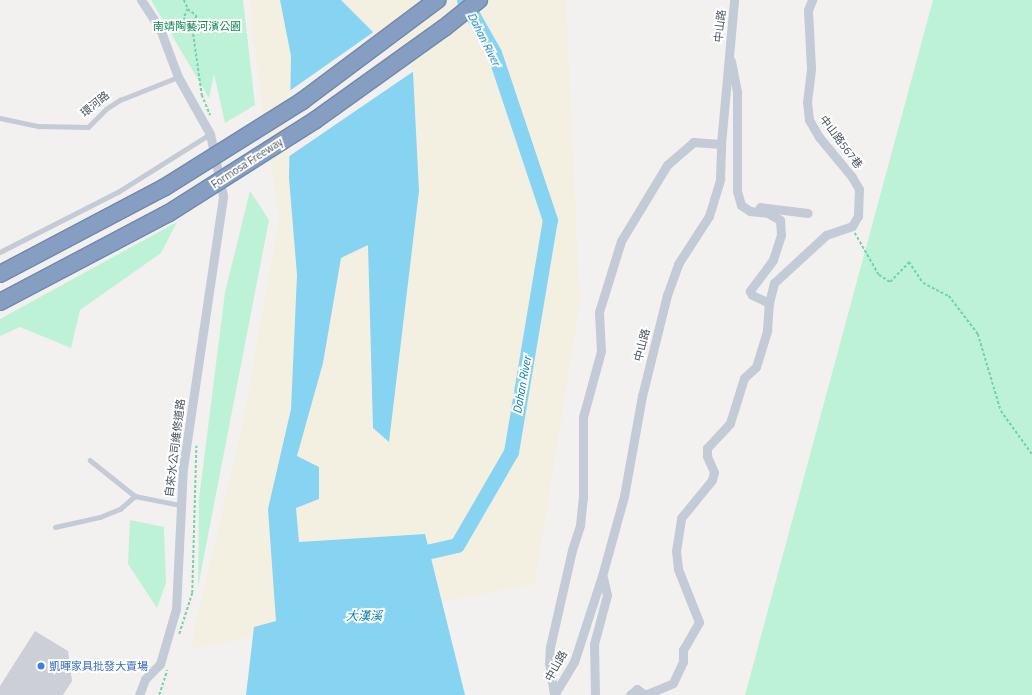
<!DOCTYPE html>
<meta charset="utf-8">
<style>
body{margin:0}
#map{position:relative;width:1032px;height:695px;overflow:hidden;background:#f3f0f0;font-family:"Titillium Web","Noto Sans TC",sans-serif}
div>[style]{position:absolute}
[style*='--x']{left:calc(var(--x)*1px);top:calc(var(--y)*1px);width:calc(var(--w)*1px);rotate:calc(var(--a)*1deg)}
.green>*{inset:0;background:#bdf2d6}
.sand>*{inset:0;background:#f4f0e1}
.water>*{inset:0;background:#87d3f2}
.pier>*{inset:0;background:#f3f0f0}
.river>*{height:15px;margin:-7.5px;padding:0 7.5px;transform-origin:7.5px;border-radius:7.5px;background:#87d3f2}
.building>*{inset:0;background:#cccfd5}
.path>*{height:1.5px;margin-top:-0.75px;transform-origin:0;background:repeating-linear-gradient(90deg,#72d3ab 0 3px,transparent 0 5px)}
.lane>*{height:4.5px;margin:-2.25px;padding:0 2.25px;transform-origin:2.25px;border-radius:2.25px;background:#c3cbd6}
.street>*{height:9px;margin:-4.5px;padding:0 4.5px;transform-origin:4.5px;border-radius:4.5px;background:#c3cbd6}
.bridges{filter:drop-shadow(1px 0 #7089ae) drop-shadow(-1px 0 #7089ae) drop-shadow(0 1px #7089ae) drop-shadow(0 -1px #7089ae)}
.highway-bridge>*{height:16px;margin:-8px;padding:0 8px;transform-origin:8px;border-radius:8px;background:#859ec2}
.dots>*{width:11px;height:11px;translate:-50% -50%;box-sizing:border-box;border:2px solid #fff;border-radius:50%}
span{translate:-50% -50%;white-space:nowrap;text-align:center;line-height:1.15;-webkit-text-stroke:4px #fff;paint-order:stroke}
.park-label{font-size:11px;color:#118755}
.street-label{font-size:11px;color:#47525f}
.shop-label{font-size:11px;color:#366cbe}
.left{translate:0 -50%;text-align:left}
.water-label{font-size:12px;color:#047dae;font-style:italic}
</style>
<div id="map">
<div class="green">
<div style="clip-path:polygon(151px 0,243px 0,255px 105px,225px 123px,214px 74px,209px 98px)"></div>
<div style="clip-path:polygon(933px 0,1032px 0,1032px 695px,745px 695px)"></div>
<div style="clip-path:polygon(250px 191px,269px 220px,198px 587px,199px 499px,225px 292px)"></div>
<div style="clip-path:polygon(177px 222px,161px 253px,80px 310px,71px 348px,20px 327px,0 336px,0 319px)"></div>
<div style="clip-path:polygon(130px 520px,164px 527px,166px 583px,157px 608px,128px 564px)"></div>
</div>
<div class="sand">
<div style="clip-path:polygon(250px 0,566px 0,580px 302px,535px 584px,190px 649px,242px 426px,279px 218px,254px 49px)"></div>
</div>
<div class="water">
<div style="clip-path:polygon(280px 0,341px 0,413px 72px,419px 191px,389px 442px,373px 428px,368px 245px,341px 258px,323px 363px,297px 456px,319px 467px,319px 499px,296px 508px,299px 542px,425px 534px,465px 695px,246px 695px,254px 627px,276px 621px,268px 509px,291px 409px,297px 275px,289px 178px,291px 56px)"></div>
</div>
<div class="pier">
<div style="clip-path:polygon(375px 31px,414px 71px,288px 157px,288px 92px)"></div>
</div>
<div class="river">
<div style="--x:409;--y:556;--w:49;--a:-12.9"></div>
<div style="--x:457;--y:545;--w:108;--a:-59.9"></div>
<div style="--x:511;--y:452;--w:235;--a:-80.5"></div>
<div style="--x:550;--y:220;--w:176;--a:-108.5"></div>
<div style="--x:494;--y:53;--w:61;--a:-119.5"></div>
</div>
<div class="building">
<div style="clip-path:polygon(35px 631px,68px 651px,72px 681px,63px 695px,0 695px,0 686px)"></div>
</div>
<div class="path">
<div style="--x:184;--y:0;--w:10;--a:66"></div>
<div style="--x:188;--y:9;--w:10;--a:114"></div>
<div style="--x:184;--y:18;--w:6;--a:59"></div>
<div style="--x:187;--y:23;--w:5;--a:11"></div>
<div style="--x:192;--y:24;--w:72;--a:82"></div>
<div style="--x:202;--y:95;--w:22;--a:68"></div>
<div style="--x:188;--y:9;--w:11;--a:38"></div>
<div style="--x:197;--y:16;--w:9;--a:122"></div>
<div style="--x:855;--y:233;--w:48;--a:60.3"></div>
<div style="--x:879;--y:275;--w:13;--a:32"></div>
<div style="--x:890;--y:282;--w:28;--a:-46"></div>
<div style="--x:909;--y:262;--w:25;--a:56"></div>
<div style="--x:923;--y:283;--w:29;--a:27"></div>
<div style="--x:949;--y:296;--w:48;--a:52.7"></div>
<div style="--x:978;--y:334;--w:80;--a:73.4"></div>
<div style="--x:1001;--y:411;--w:53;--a:54.2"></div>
<div style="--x:179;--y:634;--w:43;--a:-72.4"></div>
<div style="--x:192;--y:593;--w:147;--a:-88.4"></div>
<div style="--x:159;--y:695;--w:26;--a:-72"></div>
</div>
<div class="lane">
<div style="--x:0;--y:118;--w:40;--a:12"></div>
<div style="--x:39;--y:126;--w:49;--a:1.2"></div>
<div style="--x:88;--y:127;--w:25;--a:-45"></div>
<div style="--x:106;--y:109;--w:17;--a:-33"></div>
<div style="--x:120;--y:100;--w:62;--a:-21.6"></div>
<div style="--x:0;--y:252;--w:132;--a:-27"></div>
<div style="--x:118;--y:192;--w:109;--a:-32.2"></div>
<div style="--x:90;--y:460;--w:58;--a:38.7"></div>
<div style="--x:55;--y:527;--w:46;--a:-12.5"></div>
<div style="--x:100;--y:517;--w:22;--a:-22"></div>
<div style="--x:120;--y:509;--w:20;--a:-41"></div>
<div style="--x:135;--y:496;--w:46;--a:11.3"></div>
</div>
<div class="street">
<div style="--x:731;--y:61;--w:32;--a:79"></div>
<div style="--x:737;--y:92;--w:99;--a:90"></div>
<div style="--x:737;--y:191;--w:15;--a:74"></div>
<div style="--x:741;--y:205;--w:11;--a:34"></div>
<div style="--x:750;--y:211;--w:18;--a:6"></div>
<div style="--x:768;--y:213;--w:14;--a:30"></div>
<div style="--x:780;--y:220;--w:15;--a:86"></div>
<div style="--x:781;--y:235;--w:26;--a:108"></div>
<div style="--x:773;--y:260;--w:39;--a:127"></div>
<div style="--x:750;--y:291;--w:4;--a:63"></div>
<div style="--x:752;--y:295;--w:19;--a:25"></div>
<div style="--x:760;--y:207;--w:48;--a:7.1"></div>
<div style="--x:554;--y:694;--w:30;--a:-99"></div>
<div style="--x:549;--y:664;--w:17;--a:-87"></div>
<div style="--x:550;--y:647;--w:99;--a:-77.2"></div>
<div style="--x:572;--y:550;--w:26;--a:-72"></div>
<div style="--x:580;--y:525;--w:27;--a:-84"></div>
<div style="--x:583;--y:498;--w:81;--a:-90"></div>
<div style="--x:583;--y:417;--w:68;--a:-74.7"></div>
<div style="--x:601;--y:351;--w:39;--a:-93"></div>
<div style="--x:599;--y:312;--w:74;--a:-72.8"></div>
<div style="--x:621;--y:241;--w:89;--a:-58.8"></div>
<div style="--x:667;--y:165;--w:35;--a:-41"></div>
<div style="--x:693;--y:142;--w:28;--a:4"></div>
<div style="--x:139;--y:695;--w:17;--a:-69"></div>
<div style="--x:145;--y:679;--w:21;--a:-45"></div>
<div style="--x:160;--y:664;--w:57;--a:-73.8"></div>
<div style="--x:176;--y:609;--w:141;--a:-87.2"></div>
<div style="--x:183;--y:468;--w:275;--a:-81.6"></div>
<div style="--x:223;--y:196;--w:63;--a:-101.8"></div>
<div style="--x:210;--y:134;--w:65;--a:-119.3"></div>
<div style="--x:178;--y:77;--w:51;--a:-110.6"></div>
<div style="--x:160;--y:29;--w:35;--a:-123"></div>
<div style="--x:554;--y:695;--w:39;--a:-59"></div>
<div style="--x:574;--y:662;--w:90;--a:-72"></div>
<div style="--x:602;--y:576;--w:83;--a:-74.6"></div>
<div style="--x:624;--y:496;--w:102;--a:-79.8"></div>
<div style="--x:642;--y:396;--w:104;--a:-76.1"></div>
<div style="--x:667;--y:295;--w:33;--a:-70"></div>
<div style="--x:678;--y:264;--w:57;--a:-57.1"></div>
<div style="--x:709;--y:216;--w:39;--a:-73"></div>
<div style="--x:720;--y:179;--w:35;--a:-88"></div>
<div style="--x:721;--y:144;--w:145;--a:-84.8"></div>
<div style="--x:595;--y:695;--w:51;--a:-91.1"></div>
<div style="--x:594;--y:644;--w:51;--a:-75.1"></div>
<div style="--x:607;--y:595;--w:18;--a:-103"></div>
<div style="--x:630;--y:695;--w:9;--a:-41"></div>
<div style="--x:637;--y:689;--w:10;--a:37"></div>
<div style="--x:645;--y:695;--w:30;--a:-23"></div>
<div style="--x:673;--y:683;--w:23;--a:-65"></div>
<div style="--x:683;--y:662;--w:12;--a:-90"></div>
<div style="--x:683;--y:650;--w:32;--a:-60"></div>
<div style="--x:699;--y:622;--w:57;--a:-111.6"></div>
<div style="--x:678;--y:569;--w:18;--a:-96"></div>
<div style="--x:676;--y:551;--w:33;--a:-81"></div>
<div style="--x:681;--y:518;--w:49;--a:-50.8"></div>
<div style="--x:712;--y:480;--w:8;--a:-76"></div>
<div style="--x:714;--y:472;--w:17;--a:-114"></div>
<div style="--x:707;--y:456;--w:8;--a:-90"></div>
<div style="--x:707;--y:448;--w:34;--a:-47"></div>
<div style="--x:730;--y:423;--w:47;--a:-72.7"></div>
<div style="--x:744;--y:378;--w:16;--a:-43"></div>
<div style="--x:756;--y:367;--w:39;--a:-73"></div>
<div style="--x:767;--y:330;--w:27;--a:-86"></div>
<div style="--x:769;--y:303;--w:21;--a:-76"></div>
<div style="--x:774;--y:283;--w:71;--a:-42.7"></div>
<div style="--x:826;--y:235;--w:28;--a:-19"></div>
<div style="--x:852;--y:226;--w:12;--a:-59"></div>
<div style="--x:858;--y:216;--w:27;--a:-88"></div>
<div style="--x:859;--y:189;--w:14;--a:-120"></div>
<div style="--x:852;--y:177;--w:52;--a:-129.5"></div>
<div style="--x:819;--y:137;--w:20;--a:-120"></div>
<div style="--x:809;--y:120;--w:18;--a:-96"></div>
<div style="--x:807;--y:102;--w:34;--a:-83"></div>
<div style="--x:811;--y:68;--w:58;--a:-93"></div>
<div style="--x:808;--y:10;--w:11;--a:-68"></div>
</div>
<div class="bridges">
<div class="highway-bridge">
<div style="--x:0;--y:274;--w:187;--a:-27.8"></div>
<div style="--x:165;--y:187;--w:162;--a:-32.1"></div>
<div style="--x:302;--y:101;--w:169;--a:-36.8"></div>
<div style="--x:0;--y:302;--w:191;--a:-27.8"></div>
<div style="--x:169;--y:213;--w:172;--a:-32.4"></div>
<div style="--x:314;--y:121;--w:160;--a:-35.6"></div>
<div style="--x:444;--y:28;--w:45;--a:-38.7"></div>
</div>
</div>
<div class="dots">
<div style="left:41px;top:666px;background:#3f7fe0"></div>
</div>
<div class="park-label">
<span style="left:197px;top:26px">南靖陶藝河濱公園</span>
</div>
<div class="street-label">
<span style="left:720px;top:26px;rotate:-84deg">中山路</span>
<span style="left:95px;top:104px;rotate:-39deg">環河路</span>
<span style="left:841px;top:142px;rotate:53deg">中山路567巷</span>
<span style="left:247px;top:163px;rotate:-33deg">Formosa Freeway</span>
<span style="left:642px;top:345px;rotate:-76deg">中山路</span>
<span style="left:175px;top:448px;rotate:-83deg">自來水公司維修道路</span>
<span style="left:556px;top:666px;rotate:-61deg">中山路</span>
</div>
<div class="shop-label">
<span class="left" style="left:49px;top:666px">凱暉家具批發大賣場</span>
</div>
<div class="water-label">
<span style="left:484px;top:39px;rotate:63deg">Dahan River</span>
<span style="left:522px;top:385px;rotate:-80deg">Dahan River</span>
<span style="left:364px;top:616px">大漢溪</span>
</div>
</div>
